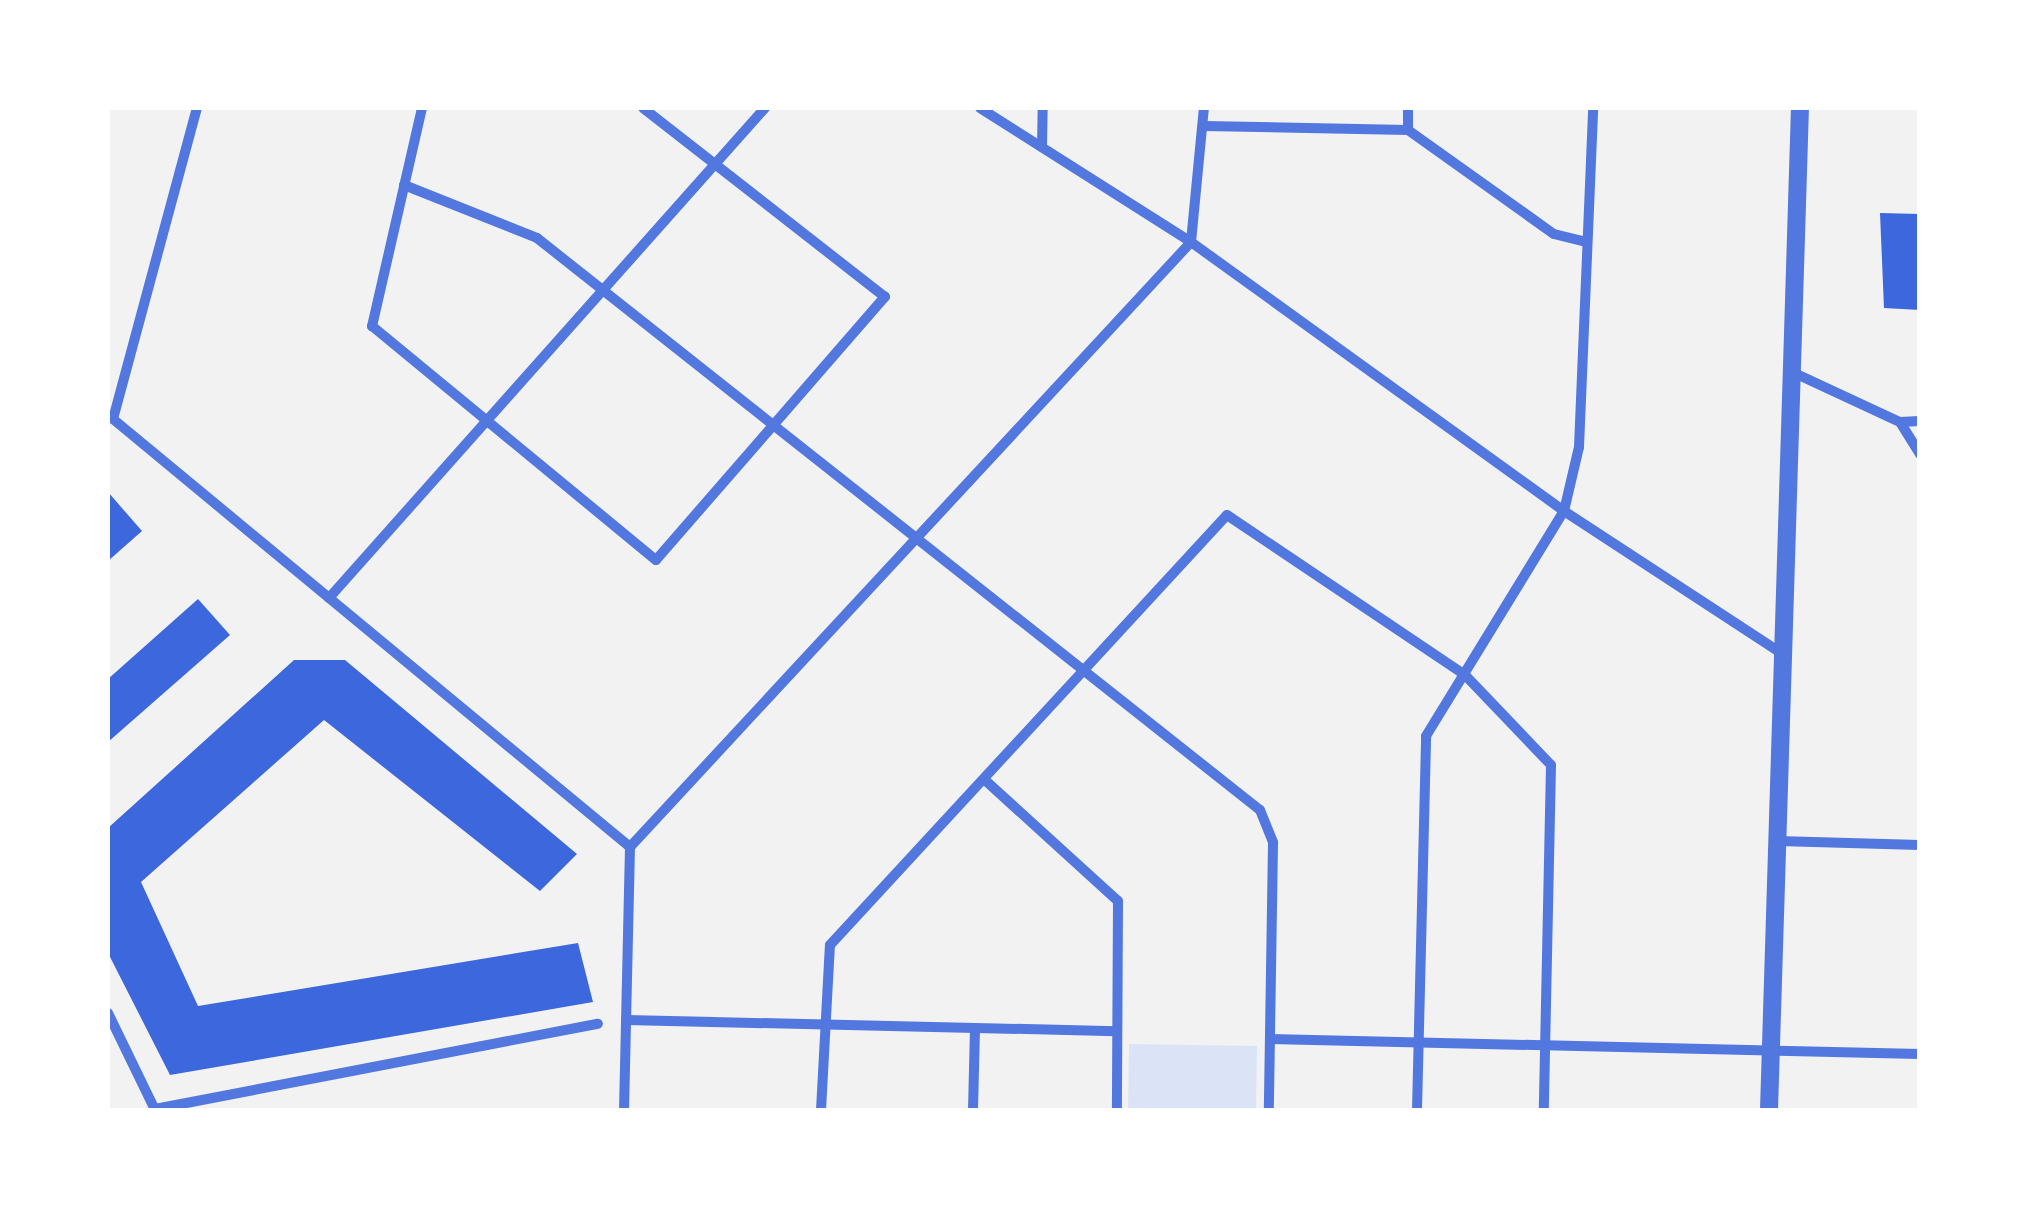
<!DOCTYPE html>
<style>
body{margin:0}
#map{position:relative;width:2027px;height:1218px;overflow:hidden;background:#f2f2f2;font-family:"PT Serif",serif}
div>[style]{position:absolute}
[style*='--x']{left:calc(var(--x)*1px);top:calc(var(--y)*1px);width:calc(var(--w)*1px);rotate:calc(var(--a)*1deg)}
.green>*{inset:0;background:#dbe4f7}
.building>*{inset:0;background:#3d67dc}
.minor>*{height:10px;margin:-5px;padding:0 5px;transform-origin:5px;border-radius:5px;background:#5277de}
.tertiary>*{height:18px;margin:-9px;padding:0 9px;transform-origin:9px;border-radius:9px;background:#5277de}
span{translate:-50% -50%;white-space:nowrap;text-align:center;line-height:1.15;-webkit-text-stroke:8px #fff;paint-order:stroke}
.frame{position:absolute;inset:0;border:110px solid #fff;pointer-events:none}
</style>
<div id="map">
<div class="green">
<div style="clip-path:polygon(1129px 1044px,1257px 1046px,1256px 1110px,1128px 1110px)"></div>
</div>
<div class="building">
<div style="clip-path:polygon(1880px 213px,1920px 214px,1920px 310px,1884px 308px)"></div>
<div style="clip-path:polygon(108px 492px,142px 531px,108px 561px)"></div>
<div style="clip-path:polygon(198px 599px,230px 635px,108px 742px,108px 679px)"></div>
<div style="clip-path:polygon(294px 660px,345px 660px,577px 854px,540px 891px,324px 720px,141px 882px,198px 1006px,578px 943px,593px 1002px,170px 1075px,108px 953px,108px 828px)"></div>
</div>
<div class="minor">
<div style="--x:422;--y:108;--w:224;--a:102.9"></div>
<div style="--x:372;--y:326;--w:368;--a:39.5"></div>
<div style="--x:656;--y:560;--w:349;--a:-49"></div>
<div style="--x:885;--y:297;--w:307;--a:-142"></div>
<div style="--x:980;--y:108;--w:250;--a:32.4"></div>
<div style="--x:1191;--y:242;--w:460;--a:35.8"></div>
<div style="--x:1564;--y:511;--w:259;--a:33.2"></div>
<div style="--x:1408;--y:108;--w:22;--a:90"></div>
<div style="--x:1408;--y:130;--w:179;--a:35.5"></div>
<div style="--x:1554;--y:234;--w:34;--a:14"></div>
<div style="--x:1204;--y:126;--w:204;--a:1.1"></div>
<div style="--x:1042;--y:147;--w:39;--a:-89"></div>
<div style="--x:404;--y:185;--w:143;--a:21.7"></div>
<div style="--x:537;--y:238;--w:922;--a:38.35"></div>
<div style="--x:1260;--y:810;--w:35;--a:68"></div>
<div style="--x:1273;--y:843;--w:267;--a:90.9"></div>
<div style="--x:1790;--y:371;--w:121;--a:24.9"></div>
<div style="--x:1900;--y:422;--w:20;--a:-3"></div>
<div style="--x:113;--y:419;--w:671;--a:39.62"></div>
<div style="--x:630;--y:847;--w:263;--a:91.3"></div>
<div style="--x:113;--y:419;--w:322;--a:-74.9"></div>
<div style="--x:1900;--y:422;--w:38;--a:58"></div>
<div style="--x:329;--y:598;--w:656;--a:-48.34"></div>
<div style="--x:986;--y:781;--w:178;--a:42.3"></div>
<div style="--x:1118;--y:901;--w:209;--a:90.3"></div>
<div style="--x:1777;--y:841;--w:143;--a:1.6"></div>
<div style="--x:630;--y:847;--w:825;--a:-47.16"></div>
<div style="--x:1191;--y:242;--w:135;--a:-84.5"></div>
<div style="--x:108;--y:1013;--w:108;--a:64.1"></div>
<div style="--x:626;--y:1020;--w:491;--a:1.3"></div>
<div style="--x:1270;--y:1039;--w:650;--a:1.32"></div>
<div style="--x:155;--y:1109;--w:451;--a:-10.9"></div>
<div style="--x:821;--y:1110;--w:165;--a:-86.9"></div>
<div style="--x:830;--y:945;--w:585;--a:-47.29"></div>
<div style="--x:1227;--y:515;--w:287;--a:33.9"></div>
<div style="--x:1465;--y:675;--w:124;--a:46.3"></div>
<div style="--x:1551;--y:765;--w:345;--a:91.2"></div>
<div style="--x:973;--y:1110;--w:81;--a:-88.6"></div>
<div style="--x:1417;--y:1110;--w:374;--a:-88.6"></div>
<div style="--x:1426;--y:736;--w:264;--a:-58.5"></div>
<div style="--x:1564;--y:511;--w:66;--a:-76.8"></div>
<div style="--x:1579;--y:447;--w:339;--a:-87.6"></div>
</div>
<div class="tertiary">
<div style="--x:1769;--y:1110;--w:1002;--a:-88.23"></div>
</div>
<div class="frame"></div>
</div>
